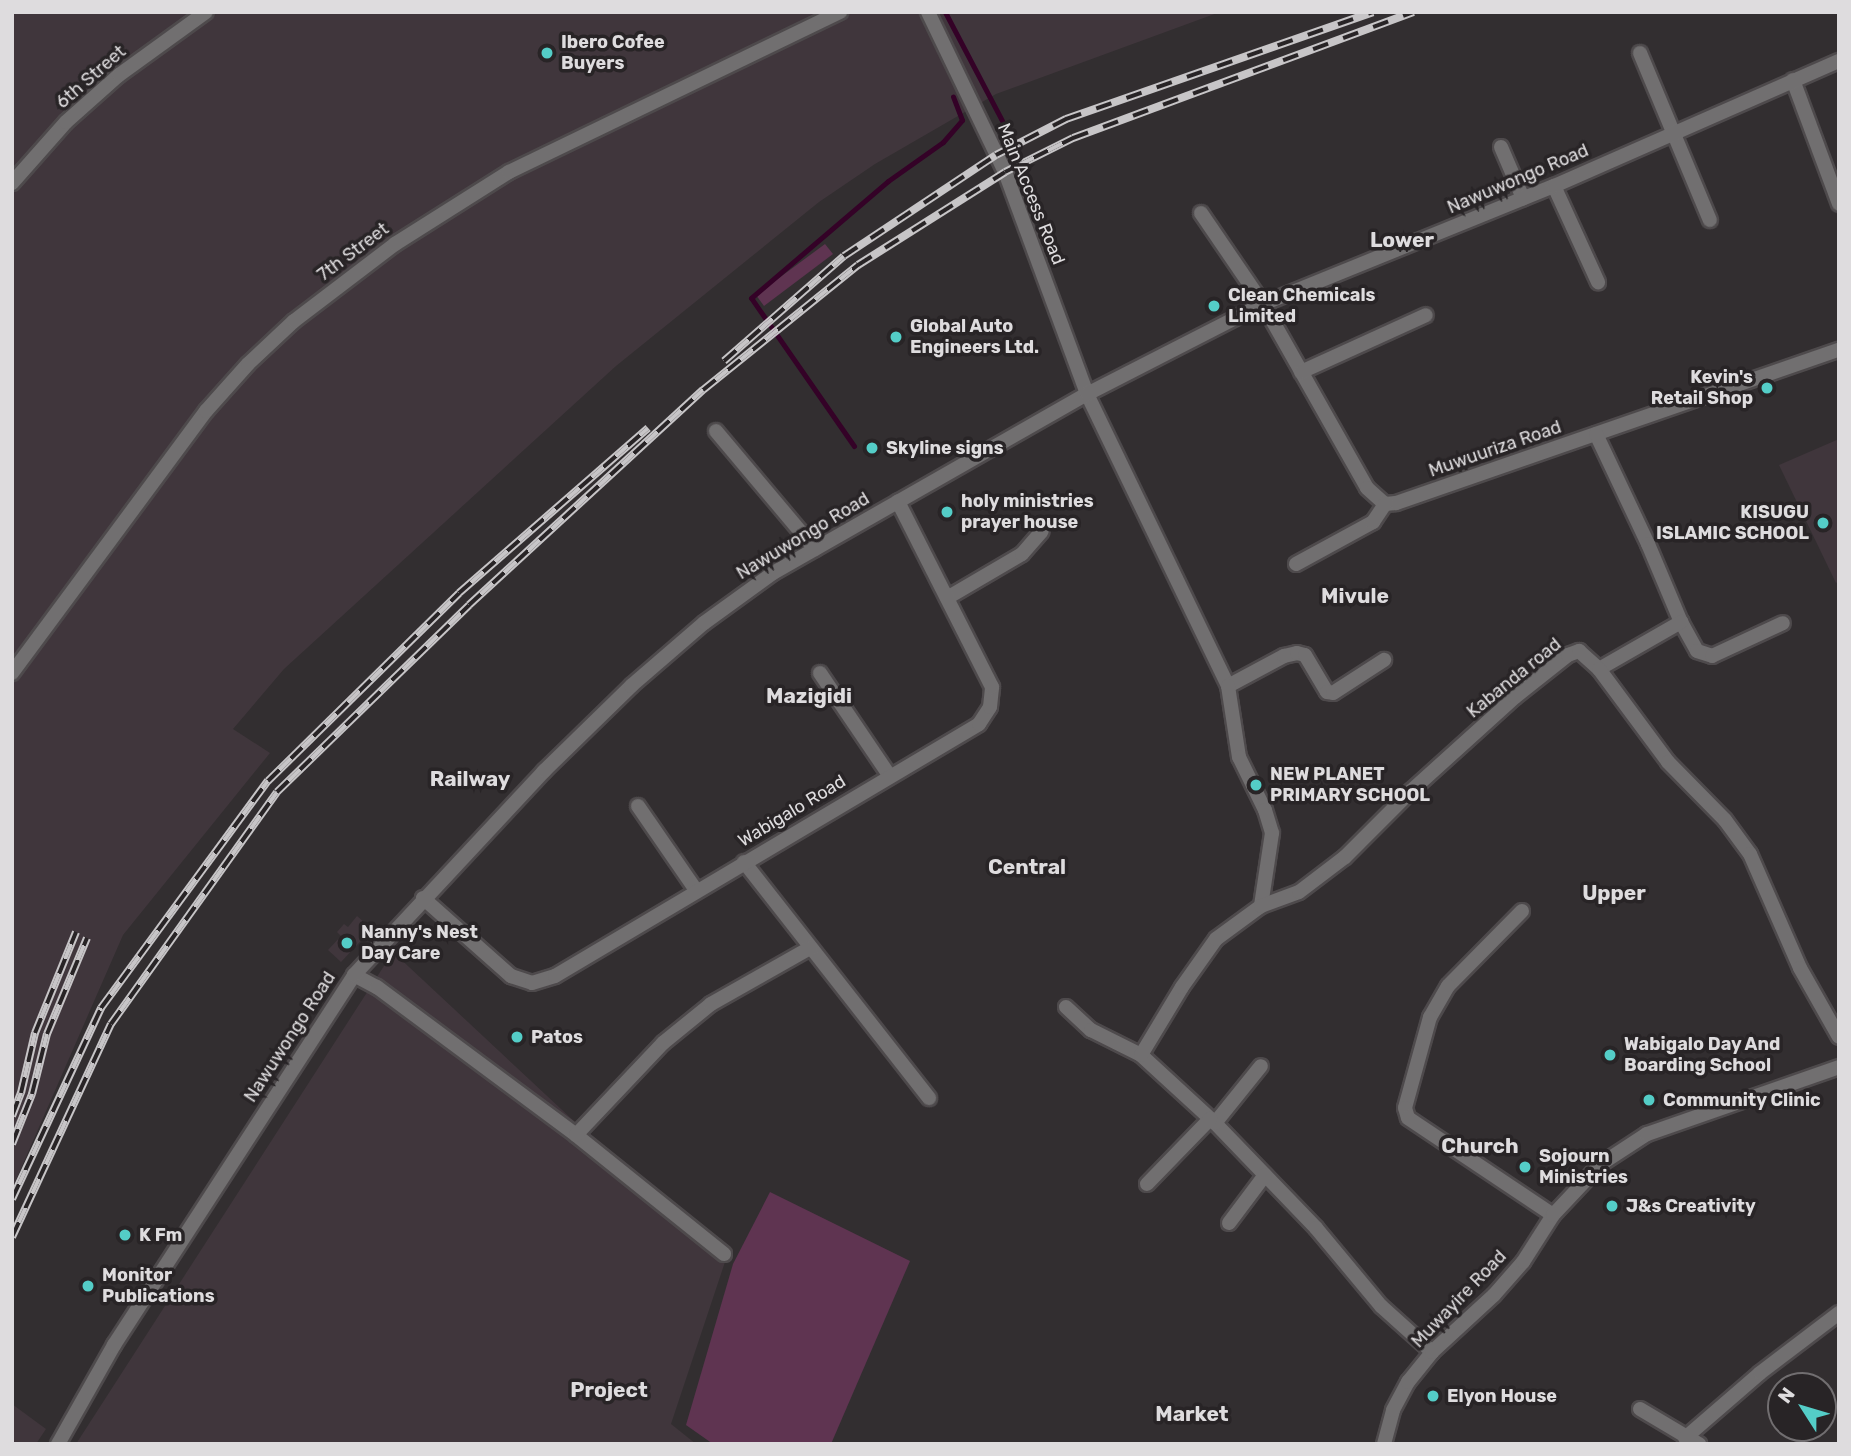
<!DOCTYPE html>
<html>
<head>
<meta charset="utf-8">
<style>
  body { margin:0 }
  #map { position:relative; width:1851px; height:1456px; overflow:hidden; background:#322e30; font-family:Rubik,sans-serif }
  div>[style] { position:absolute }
  .built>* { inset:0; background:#40363c }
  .green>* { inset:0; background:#5f3451 }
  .stream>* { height:5px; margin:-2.5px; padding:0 2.5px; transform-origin:2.5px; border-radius:2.5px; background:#340227 }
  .roads { filter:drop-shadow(2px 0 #4e4a4c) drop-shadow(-2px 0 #4e4a4c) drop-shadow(0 2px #4e4a4c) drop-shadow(0 -2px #4e4a4c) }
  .minor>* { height:14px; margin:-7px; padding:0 7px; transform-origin:7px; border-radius:7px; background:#716f70 }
  .tertiary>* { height:14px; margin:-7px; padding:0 7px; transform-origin:7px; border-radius:7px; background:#716f70 }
  .rail>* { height:8px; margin-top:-4px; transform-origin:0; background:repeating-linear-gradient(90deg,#282426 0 16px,#c7c5c7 0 32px); box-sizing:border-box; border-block:2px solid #c7c5c7 }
  .dots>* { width:19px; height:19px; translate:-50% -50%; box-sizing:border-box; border:4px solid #282426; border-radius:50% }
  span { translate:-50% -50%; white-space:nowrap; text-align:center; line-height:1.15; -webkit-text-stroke:7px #282426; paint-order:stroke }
  .poi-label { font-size:18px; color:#dedcde; font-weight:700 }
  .left { translate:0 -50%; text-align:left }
  .right { translate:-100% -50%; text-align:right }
  .street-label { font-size:18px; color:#dedcde }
  .quarter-label { font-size:21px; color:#dedcde; font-weight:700 }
  .frame { position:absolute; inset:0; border:14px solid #dedcde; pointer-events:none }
  .north { position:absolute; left:1767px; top:1372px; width:70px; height:70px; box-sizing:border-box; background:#282426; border:2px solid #716e70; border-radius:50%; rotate:307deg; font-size:19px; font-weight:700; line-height:28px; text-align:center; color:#dedcde }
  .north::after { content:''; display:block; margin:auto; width:24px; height:32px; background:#54cdc7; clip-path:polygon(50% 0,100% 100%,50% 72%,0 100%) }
</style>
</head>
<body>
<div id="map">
  <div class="built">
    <i style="clip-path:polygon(12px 12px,1220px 12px,996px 94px,875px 164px,819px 202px,616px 366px,284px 669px,233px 729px,270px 753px,123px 935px,12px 1189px)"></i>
    <i style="clip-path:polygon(1839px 439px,1839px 581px,1836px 583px,1779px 465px)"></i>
    <i style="clip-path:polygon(357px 916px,372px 929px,341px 962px,328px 950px,341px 936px,337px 932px,344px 924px,348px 927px)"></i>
    <i style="clip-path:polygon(393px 952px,725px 1262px,671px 1424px,696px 1444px,76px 1444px)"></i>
    <i style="clip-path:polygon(12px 1404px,46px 1429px,36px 1444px,12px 1444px)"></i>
  </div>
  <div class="green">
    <i style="clip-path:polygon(825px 244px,833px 254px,764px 306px,756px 295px)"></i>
    <i style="clip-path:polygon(770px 1192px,910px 1261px,831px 1444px,713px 1444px,686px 1425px,733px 1264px)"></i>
  </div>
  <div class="stream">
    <i style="left:945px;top:12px;width:136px;rotate:62.3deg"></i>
    <i style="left:854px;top:446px;width:180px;rotate:-124.8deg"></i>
    <i style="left:751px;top:298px;width:180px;rotate:-40.5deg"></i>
    <i style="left:888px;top:181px;width:67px;rotate:-35.3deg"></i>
    <i style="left:943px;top:142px;width:29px;rotate:-49deg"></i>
    <i style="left:962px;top:120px;width:25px;rotate:-111deg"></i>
  </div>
  <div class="roads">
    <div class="minor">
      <i style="left:1640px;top:53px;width:181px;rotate:67.3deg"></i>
      <i style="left:1793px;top:80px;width:132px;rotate:69.6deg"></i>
      <i style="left:1501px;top:147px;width:56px;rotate:66.7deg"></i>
      <i style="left:12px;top:183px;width:81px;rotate:-48.5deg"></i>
      <i style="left:66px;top:122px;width:71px;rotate:-41.6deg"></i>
      <i style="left:119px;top:75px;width:107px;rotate:-35.9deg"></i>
      <i style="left:1554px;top:186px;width:106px;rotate:65.4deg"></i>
      <i style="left:1201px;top:213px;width:110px;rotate:55.7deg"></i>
      <i style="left:1263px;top:304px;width:211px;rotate:60.5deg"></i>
      <i style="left:1367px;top:488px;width:24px;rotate:42deg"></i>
      <i style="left:1385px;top:504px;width:11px;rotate:-5deg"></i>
      <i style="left:1396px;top:503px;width:469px;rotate:-19.1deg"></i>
      <i style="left:1301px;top:372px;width:137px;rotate:-24.5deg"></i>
      <i style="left:1087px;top:394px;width:324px;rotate:64.2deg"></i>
      <i style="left:1228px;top:686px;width:64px;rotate:-28.2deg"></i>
      <i style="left:1284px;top:656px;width:13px;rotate:-13deg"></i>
      <i style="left:1297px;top:653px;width:8px;rotate:14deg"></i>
      <i style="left:1305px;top:655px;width:43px;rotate:59.3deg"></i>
      <i style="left:1327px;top:692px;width:6px;rotate:9deg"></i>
      <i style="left:1333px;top:693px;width:61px;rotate:-32.9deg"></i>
      <i style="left:716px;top:431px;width:154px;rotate:50deg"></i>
      <i style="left:1596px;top:434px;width:122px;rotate:64.7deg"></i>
      <i style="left:1648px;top:544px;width:85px;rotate:67.1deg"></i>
      <i style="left:1681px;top:622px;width:33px;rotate:61deg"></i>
      <i style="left:1697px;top:651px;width:16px;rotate:18deg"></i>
      <i style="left:1712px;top:656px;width:78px;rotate:-24.9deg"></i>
      <i style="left:1296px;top:564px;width:88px;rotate:-28.6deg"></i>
      <i style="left:1373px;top:522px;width:22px;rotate:-56deg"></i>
      <i style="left:947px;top:598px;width:87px;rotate:-30.4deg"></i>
      <i style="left:1022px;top:554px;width:30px;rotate:-49deg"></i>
      <i style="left:1599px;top:669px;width:95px;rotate:-29.8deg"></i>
      <i style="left:820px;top:673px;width:123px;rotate:55.9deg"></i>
      <i style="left:1228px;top:686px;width:72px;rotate:81.2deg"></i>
      <i style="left:1239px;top:757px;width:59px;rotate:63.9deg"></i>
      <i style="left:1265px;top:810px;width:24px;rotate:73deg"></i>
      <i style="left:1272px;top:833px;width:74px;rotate:98.6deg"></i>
      <i style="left:638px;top:806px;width:102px;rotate:55.4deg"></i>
      <i style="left:744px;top:862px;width:300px;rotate:51.9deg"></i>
      <i style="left:423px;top:898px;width:118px;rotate:41.6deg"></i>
      <i style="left:511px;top:976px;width:22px;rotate:18deg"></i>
      <i style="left:532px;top:983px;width:24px;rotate:-17deg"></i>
      <i style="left:555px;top:976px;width:493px;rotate:-30.7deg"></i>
      <i style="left:979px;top:724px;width:20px;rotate:-57deg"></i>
      <i style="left:990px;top:707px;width:20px;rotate:-84deg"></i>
      <i style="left:992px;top:687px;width:208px;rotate:-116.9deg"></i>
      <i style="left:1522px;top:911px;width:105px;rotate:134.6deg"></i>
      <i style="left:1448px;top:986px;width:36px;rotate:120deg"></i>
      <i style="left:1430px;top:1017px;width:94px;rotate:105.4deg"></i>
      <i style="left:1405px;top:1108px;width:10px;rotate:73deg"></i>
      <i style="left:1408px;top:1118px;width:174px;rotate:33.8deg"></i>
      <i style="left:354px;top:975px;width:26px;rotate:28deg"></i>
      <i style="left:377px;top:987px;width:248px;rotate:36.6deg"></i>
      <i style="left:576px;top:1135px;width:190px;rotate:38.8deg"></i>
      <i style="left:1066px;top:1007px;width:34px;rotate:43deg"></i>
      <i style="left:1091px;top:1030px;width:56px;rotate:26.6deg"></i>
      <i style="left:1141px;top:1055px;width:100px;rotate:42.6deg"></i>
      <i style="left:1215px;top:1123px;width:146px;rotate:46.1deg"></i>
      <i style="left:1316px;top:1228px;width:102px;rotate:50.2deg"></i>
      <i style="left:1381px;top:1306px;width:69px;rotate:42deg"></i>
      <i style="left:1141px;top:1055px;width:79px;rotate:-58.9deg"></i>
      <i style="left:1182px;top:987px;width:59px;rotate:-54.7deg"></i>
      <i style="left:1216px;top:939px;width:56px;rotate:-36.3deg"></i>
      <i style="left:1261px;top:906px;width:40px;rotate:-20.2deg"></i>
      <i style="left:1299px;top:892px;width:58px;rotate:-37.3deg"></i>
      <i style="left:1345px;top:857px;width:93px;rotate:-45deg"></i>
      <i style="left:1411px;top:791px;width:140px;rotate:-42.1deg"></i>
      <i style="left:1515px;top:697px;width:68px;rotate:-38.4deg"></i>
      <i style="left:1568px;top:655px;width:12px;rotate:-20deg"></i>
      <i style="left:1579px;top:651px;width:27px;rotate:42deg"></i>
      <i style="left:1599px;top:669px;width:116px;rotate:53.4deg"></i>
      <i style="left:1668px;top:762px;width:81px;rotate:45.5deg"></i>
      <i style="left:1725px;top:820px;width:42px;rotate:53.7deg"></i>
      <i style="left:1750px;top:854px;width:124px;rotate:66.3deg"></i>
      <i style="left:1800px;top:968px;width:79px;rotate:60.5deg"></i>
      <i style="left:1215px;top:1123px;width:73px;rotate:-51.1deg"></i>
      <i style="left:576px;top:1135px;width:127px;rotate:-46.6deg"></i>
      <i style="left:663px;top:1043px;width:62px;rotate:-39.1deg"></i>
      <i style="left:711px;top:1004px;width:114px;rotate:-29.5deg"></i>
      <i style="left:1147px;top:1184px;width:91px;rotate:-45.9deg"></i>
      <i style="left:1229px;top:1223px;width:60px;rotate:-53.1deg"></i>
      <i style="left:1640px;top:1409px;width:69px;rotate:30.7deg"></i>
      <i style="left:1685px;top:1438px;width:99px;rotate:-40.9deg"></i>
      <i style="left:1760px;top:1373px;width:99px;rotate:-37.2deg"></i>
      <i style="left:1384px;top:1444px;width:35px;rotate:-75deg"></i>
      <i style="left:1393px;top:1410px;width:32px;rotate:-62deg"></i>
      <i style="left:1408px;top:1382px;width:38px;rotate:-51deg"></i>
      <i style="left:1432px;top:1352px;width:84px;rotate:-42.6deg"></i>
      <i style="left:1494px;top:1295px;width:44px;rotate:-48.7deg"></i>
      <i style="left:1523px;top:1262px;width:56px;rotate:-57.4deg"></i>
      <i style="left:1553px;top:1215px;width:70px;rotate:-46.7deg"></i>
      <i style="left:1601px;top:1164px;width:55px;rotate:-33.1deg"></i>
      <i style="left:1647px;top:1134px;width:203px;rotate:-19.2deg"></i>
    </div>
    <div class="tertiary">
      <i style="left:928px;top:12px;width:178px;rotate:64.3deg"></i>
      <i style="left:1005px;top:172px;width:237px;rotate:69.7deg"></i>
      <i style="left:12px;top:673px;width:326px;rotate:-53.5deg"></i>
      <i style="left:206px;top:411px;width:63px;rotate:-48.2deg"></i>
      <i style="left:248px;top:364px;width:63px;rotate:-43.1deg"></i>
      <i style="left:294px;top:321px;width:127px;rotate:-37.3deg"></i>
      <i style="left:395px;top:244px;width:135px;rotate:-32.3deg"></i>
      <i style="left:509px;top:172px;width:368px;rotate:-25.8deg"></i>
      <i style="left:58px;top:1444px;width:114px;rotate:-60.5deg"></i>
      <i style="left:114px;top:1345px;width:441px;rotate:-57deg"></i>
      <i style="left:354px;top:975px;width:279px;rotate:-47deg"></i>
      <i style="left:544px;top:771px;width:122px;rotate:-44.3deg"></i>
      <i style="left:631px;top:686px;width:96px;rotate:-40.8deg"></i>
      <i style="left:704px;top:623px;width:85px;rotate:-35.9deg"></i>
      <i style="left:773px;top:573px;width:361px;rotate:-29.7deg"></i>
      <i style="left:1087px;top:394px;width:198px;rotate:-27.1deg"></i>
      <i style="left:1263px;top:304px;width:314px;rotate:-22.1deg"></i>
      <i style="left:1554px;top:186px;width:311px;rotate:-23.7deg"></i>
    </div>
  </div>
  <div class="rail">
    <i style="left:724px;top:361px;width:159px;rotate:-41.2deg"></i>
    <i style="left:844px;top:256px;width:182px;rotate:-33.6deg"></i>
    <i style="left:996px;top:155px;width:79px;rotate:-27.2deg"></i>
    <i style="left:1066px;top:119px;width:325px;rotate:-19.2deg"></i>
    <i style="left:12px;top:1116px;width:25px;rotate:-69deg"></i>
    <i style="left:21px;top:1093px;width:62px;rotate:-76.9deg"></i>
    <i style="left:35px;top:1033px;width:109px;rotate:-67.9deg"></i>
    <i style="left:12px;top:1144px;width:54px;rotate:-68.2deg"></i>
    <i style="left:32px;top:1094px;width:62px;rotate:-76deg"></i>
    <i style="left:47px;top:1034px;width:104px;rotate:-67.4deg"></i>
    <i style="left:12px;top:1199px;width:211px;rotate:-65deg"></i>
    <i style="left:101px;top:1008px;width:282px;rotate:-53.7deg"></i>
    <i style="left:268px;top:781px;width:268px;rotate:-44.5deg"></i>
    <i style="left:459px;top:593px;width:251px;rotate:-41.1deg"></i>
    <i style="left:12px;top:1237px;width:235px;rotate:-65.1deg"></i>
    <i style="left:111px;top:1024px;width:285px;rotate:-54.4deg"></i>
    <i style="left:277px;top:792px;width:268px;rotate:-44.2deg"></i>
    <i style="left:469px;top:605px;width:318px;rotate:-42.6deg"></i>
    <i style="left:703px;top:390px;width:199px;rotate:-38.9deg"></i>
    <i style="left:858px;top:265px;width:174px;rotate:-32.3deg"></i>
    <i style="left:1005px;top:172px;width:76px;rotate:-26.6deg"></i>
    <i style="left:1073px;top:138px;width:363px;rotate:-20.3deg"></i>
  </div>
  <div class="dots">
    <i style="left:547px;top:53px;background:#54cdc7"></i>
    <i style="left:1214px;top:306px;background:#54cdc7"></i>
    <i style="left:896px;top:337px;background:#54cdc7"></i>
    <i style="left:1767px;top:388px;background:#54cdc7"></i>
    <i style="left:872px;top:448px;background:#54cdc7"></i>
    <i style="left:947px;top:512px;background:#54cdc7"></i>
    <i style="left:1823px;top:523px;background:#54cdc7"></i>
    <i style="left:1256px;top:785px;background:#54cdc7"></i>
    <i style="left:347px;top:943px;background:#54cdc7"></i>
    <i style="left:517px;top:1037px;background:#54cdc7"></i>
    <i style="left:1610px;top:1055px;background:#54cdc7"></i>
    <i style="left:1649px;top:1100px;background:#54cdc7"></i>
    <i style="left:1525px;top:1167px;background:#54cdc7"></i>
    <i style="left:1612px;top:1206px;background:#54cdc7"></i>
    <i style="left:125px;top:1235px;background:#54cdc7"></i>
    <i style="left:88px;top:1286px;background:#54cdc7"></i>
    <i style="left:1433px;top:1396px;background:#54cdc7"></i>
  </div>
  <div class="poi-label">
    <span class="left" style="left:561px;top:53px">Ibero Cofee<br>Buyers</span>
    <span class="left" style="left:1228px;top:306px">Clean Chemicals<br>Limited</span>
    <span class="left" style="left:910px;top:337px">Global Auto<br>Engineers Ltd.</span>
    <span class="right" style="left:1753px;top:388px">Kevin's<br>Retail Shop</span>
    <span class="left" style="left:886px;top:448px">Skyline signs</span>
    <span class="left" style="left:961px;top:512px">holy ministries<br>prayer house</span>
    <span class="right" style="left:1809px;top:523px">KISUGU<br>ISLAMIC SCHOOL</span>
    <span class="left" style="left:1270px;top:785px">NEW PLANET<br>PRIMARY SCHOOL</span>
    <span class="left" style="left:361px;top:943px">Nanny's Nest<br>Day Care</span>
    <span class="left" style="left:531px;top:1037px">Patos</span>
    <span class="left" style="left:1624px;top:1055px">Wabigalo Day And<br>Boarding School</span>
    <span class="left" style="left:1663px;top:1100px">Community Clinic</span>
    <span class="left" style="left:1539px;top:1167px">Sojourn<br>Ministries</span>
    <span class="left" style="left:1626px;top:1206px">J&amp;s Creativity</span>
    <span class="left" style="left:139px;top:1235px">K Fm</span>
    <span class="left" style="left:102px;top:1286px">Monitor<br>Publications</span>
    <span class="left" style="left:1447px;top:1396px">Elyon House</span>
  </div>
  <div class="street-label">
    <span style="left:91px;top:77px;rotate:-41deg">6th Street</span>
    <span style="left:1518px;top:179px;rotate:-23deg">Nawuwongo Road</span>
    <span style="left:1031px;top:194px;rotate:68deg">Main Access Road</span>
    <span style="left:353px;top:252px;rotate:-37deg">7th Street</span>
    <span style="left:1495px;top:449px;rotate:-19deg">Muwuuriza Road</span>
    <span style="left:803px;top:536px;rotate:-31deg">Nawuwongo Road</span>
    <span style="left:1514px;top:678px;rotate:-39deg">Kabanda road</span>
    <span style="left:792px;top:811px;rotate:-31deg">Wabigalo Road</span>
    <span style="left:290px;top:1037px;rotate:-57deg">Nawuwongo Road</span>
    <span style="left:1459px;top:1299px;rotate:-46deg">Muwayire Road</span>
  </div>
  <div class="quarter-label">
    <span style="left:1402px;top:240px">Lower</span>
    <span style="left:1355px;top:596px">Mivule</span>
    <span style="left:809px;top:696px">Mazigidi</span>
    <span style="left:470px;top:779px">Railway</span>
    <span style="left:1027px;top:867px">Central</span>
    <span style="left:1614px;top:893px">Upper</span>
    <span style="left:1480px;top:1146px">Church</span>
    <span style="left:609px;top:1390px">Project</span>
    <span style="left:1192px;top:1414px">Market</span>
  </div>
  <div class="frame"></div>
  <div class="north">N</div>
</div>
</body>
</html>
